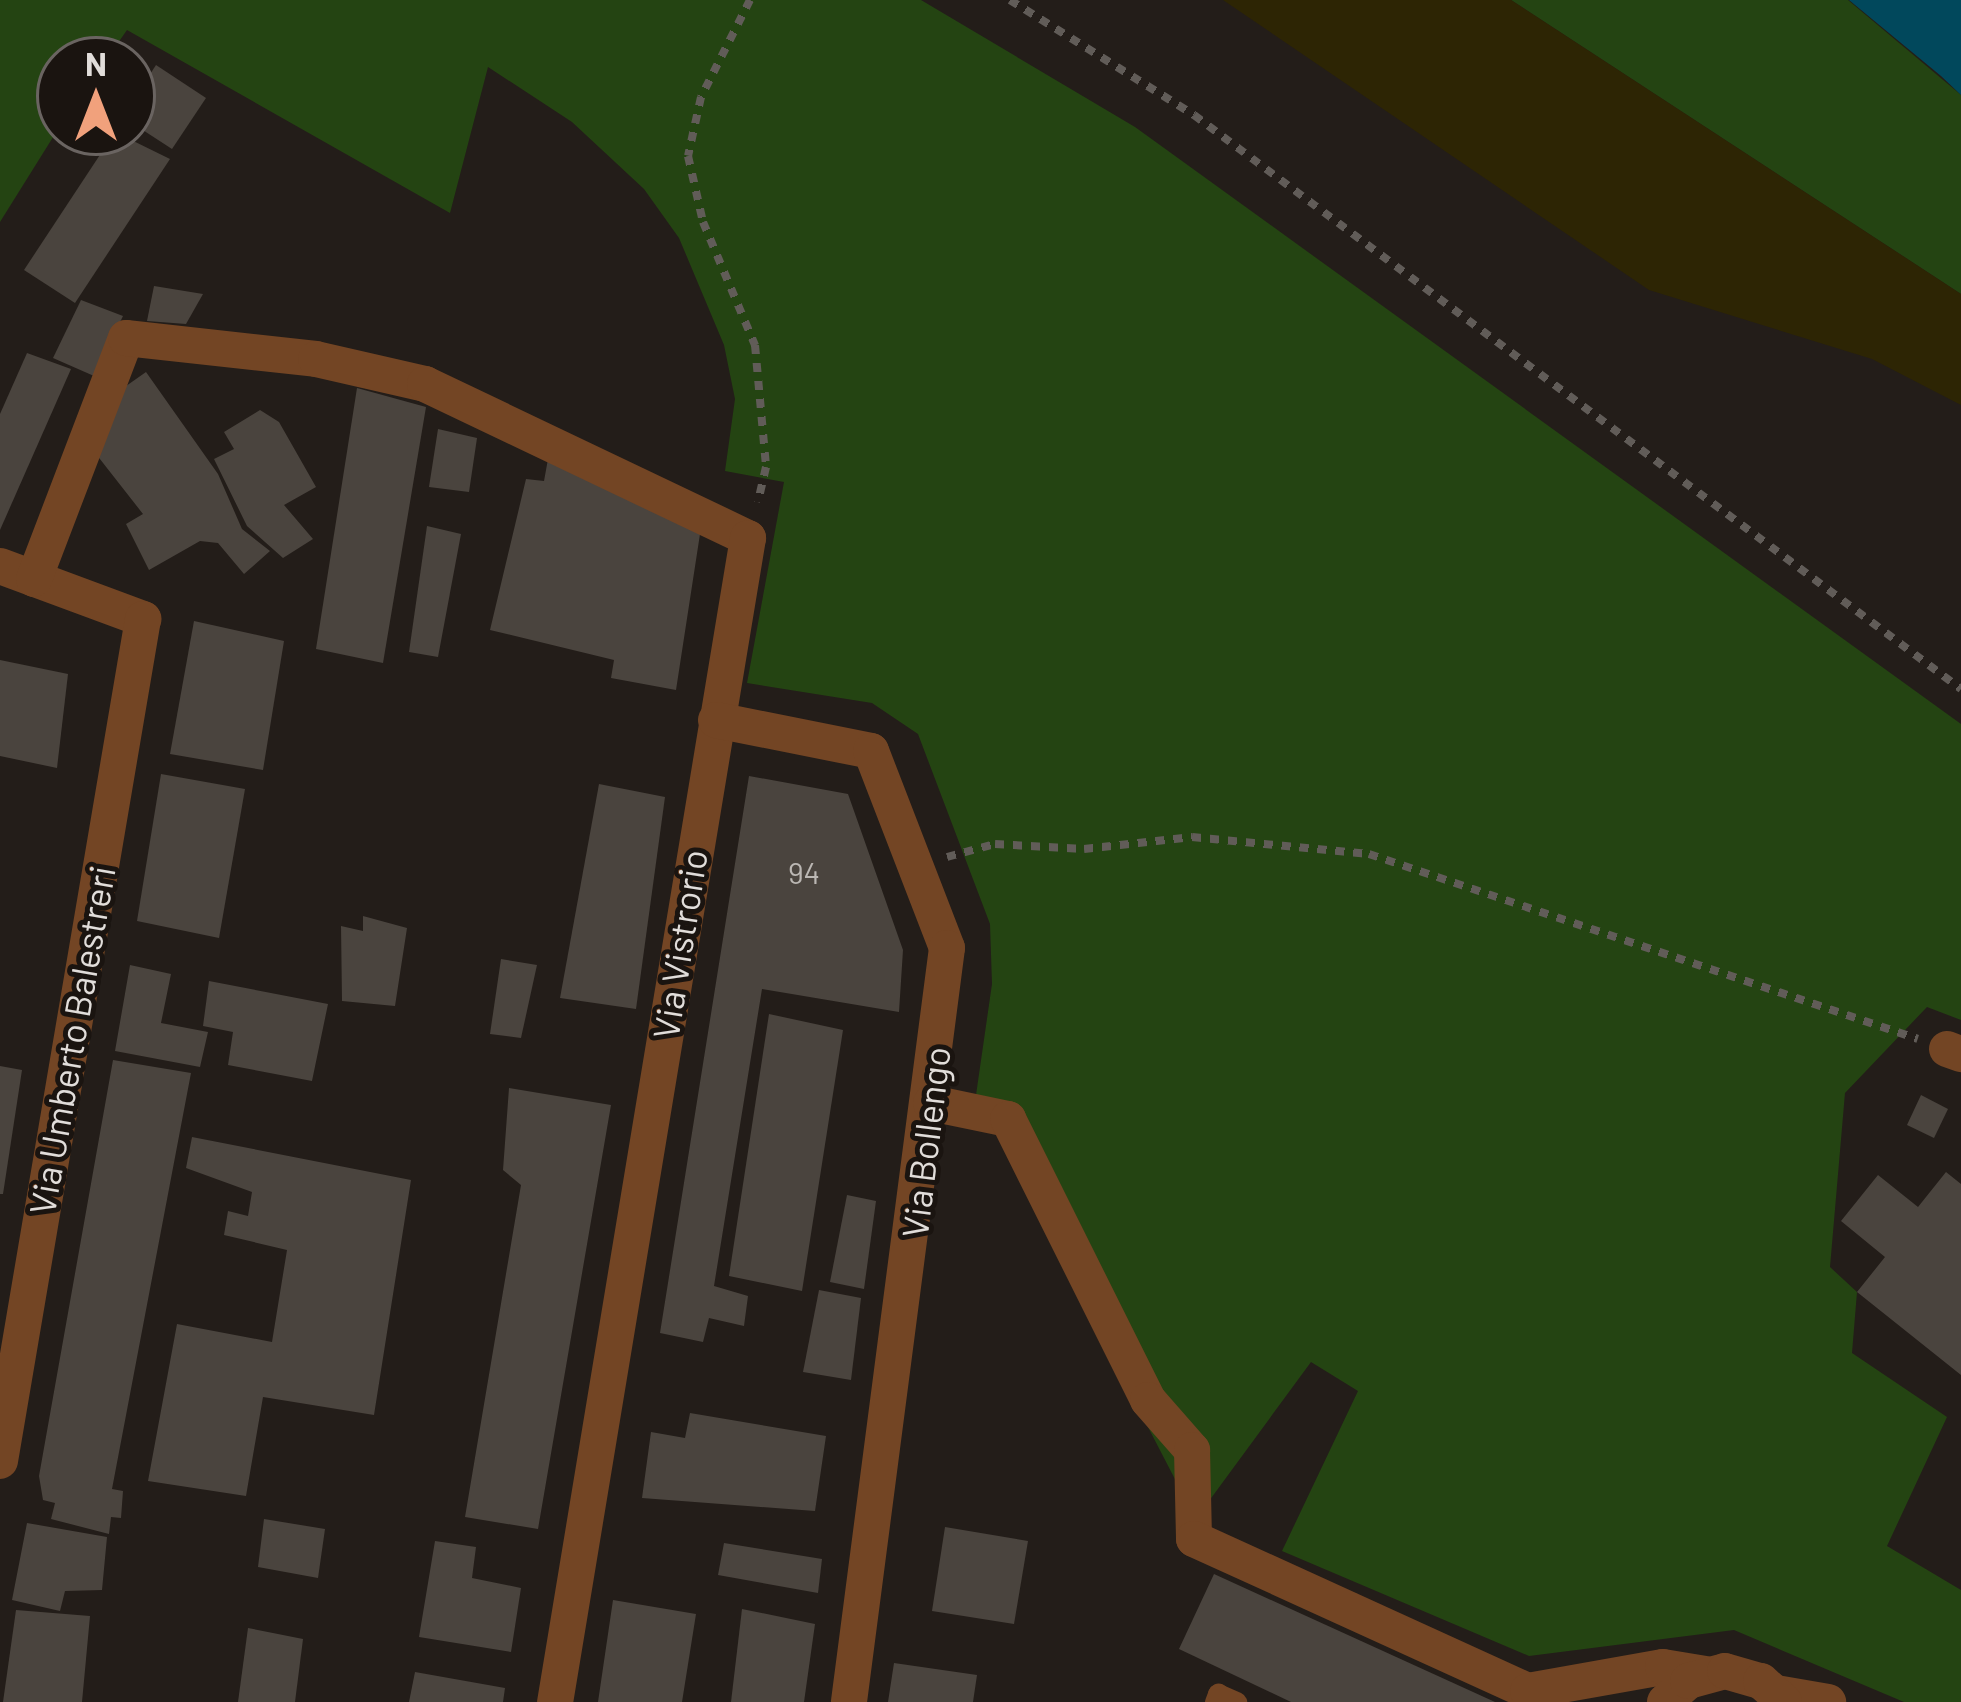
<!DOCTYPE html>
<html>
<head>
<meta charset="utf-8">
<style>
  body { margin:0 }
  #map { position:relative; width:1961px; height:1702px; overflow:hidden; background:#231d19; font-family:Barlow,sans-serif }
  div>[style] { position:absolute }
  .green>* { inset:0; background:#244412 }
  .sand>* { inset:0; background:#2d2504 }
  .water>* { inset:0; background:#01485c }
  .building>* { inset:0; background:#4a443e }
  .path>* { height:8px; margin-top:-4px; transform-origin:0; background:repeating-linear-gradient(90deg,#615c58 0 9px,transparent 0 18px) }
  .lane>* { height:21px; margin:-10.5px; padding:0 10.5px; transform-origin:10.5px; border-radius:10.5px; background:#734524 }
  .street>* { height:36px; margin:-18px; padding:0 18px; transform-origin:18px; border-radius:18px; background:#734524 }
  span { translate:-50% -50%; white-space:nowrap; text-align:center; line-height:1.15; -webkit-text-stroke:10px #1a1410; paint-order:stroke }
  .number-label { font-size:30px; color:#bbb7b3 }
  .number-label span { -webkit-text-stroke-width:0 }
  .street-label { font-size:36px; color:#e1ddda }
  .north { position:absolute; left:36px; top:36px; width:120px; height:120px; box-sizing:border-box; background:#1a1410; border:3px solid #6a6461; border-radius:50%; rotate:0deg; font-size:33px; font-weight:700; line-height:48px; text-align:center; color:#e1ddda }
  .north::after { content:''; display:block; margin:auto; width:42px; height:54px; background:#f1a17c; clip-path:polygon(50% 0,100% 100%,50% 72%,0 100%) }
</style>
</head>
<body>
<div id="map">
  <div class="green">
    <i style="clip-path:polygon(0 0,921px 0,1135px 127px,1961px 724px,1961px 1020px,1927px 1007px,1845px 1093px,1830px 1267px,1857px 1292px,1852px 1353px,1947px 1417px,1887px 1546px,1961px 1590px,1961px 1702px,1904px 1702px,1734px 1630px,1529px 1656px,1282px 1551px,1358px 1391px,1311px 1362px,1209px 1501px,1178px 1485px,976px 1095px,992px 984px,990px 924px,918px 734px,872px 703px,747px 683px,784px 482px,725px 471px,735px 399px,724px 345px,679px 238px,644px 189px,572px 122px,488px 67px,450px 213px,127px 30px,106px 60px,60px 60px,60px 126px,0 222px)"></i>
    <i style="clip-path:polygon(1511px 0,1848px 0,1961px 95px,1961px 294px)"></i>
  </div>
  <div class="sand">
    <i style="clip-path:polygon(1223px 0,1511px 0,1961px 294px,1961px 405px,1872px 359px,1649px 290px)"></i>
  </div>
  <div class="water">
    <i style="clip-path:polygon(1849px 0,1961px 0,1961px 95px,1941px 76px)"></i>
  </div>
  <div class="building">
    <i style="clip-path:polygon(156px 65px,206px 98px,172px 149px,132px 123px,132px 102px)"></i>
    <i style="clip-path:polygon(115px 132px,170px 159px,75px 303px,24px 270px)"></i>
    <i style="clip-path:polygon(154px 286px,203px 294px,186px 324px,147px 321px)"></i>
    <i style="clip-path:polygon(81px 300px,123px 316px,94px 376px,53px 358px)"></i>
    <i style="clip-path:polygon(27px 353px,71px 369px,0 530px,0 414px)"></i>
    <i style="clip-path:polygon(146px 372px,218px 474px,242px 529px,270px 551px,244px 574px,218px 543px,200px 541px,149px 570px,126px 524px,143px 514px,96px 454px,119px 391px)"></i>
    <i style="clip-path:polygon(357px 388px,426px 407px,383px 663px,316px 649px)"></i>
    <i style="clip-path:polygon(260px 410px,279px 422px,316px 487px,284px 505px,313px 539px,283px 558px,247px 526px,214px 459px,234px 449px,224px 432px)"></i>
    <i style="clip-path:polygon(438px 429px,477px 438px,469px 492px,429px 487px)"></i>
    <i style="clip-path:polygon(548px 459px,700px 534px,676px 690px,611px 678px,614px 660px,490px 630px,526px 479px,544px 481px)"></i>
    <i style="clip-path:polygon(427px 526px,461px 534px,438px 657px,409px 652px)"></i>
    <i style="clip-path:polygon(194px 621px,284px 641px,263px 770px,170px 754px)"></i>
    <i style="clip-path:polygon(0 660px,68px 674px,57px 768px,0 756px)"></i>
    <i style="clip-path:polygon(161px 774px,245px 789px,219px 938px,137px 921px)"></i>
    <i style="clip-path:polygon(749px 776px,848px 794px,903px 950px,899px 1012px,762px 989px,714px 1286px,748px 1296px,744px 1326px,709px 1318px,703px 1342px,660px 1333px)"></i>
    <i style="clip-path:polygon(599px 784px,665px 797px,636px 1009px,560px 998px)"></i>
    <i style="clip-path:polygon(363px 916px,407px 928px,395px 1006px,342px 1001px,341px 926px,363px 931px)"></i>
    <i style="clip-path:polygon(501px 959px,537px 965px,521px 1038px,490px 1034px)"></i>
    <i style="clip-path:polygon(130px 965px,171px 974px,161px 1023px,208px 1032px,200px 1067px,115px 1051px)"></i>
    <i style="clip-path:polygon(209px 981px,328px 1004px,312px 1081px,228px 1065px,233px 1032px,203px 1026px)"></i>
    <i style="clip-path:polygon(769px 1014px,843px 1030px,802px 1291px,729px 1276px)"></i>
    <i style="clip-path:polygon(113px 1060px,191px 1073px,112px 1489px,123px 1491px,121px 1518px,111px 1517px,109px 1534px,51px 1519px,55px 1503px,43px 1500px,39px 1476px)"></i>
    <i style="clip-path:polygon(0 1066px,22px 1070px,3px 1194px,0 1194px)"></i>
    <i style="clip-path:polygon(509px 1088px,611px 1105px,538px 1529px,465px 1517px,521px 1185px,503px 1170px)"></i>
    <i style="clip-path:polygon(1921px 1095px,1948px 1109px,1934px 1138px,1907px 1125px)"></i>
    <i style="clip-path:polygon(192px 1137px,411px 1180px,374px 1415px,263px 1397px,246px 1496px,148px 1481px,177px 1324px,272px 1342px,287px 1250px,224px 1235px,228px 1211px,248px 1216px,252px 1192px,186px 1168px)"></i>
    <i style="clip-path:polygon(1946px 1172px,1961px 1184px,1961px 1375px,1857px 1292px,1885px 1257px,1841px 1221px,1878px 1175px,1918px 1207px)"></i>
    <i style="clip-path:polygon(847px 1195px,876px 1201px,864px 1289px,830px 1282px)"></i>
    <i style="clip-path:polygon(819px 1290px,861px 1298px,851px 1380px,803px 1372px)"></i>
    <i style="clip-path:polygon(690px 1413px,826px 1436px,815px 1511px,642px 1498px,651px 1432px,685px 1438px)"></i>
    <i style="clip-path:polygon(264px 1519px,325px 1529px,318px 1578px,258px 1567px)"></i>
    <i style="clip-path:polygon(27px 1523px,107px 1537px,102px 1590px,65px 1591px,60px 1611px,12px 1600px)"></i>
    <i style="clip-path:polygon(945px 1527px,1028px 1541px,1014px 1624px,932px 1611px)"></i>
    <i style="clip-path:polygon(435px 1541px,476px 1547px,472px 1578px,521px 1588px,511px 1652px,419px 1637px)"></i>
    <i style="clip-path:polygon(724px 1543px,822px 1559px,818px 1593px,718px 1575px)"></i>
    <i style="clip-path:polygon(1214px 1574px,1495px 1702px,1291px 1702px,1179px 1649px)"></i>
    <i style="clip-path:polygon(613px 1600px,696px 1614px,682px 1702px,598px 1702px)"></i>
    <i style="clip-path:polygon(742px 1609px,815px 1624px,804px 1702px,731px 1702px)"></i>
    <i style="clip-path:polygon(16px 1610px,90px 1616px,82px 1702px,3px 1702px)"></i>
    <i style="clip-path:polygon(248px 1628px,303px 1639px,295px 1702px,238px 1702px)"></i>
    <i style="clip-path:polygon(894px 1663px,977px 1675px,973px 1702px,888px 1702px)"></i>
    <i style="clip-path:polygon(415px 1672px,505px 1688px,503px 1702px,409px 1702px)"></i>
  </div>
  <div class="path">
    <i style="left:750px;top:0;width:109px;rotate:116.8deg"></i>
    <i style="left:701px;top:97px;width:60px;rotate:102.4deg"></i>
    <i style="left:688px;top:156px;width:68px;rotate:77.2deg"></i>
    <i style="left:703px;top:222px;width:134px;rotate:67.1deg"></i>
    <i style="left:755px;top:345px;width:122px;rotate:84.8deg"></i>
    <i style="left:766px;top:467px;width:36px;rotate:103deg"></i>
    <i style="left:1010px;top:0;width:217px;rotate:32deg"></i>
    <i style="left:1194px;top:115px;width:958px;rotate:36.81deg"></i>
    <i style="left:947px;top:857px;width:50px;rotate:-15.2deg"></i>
    <i style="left:995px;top:844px;width:89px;rotate:3.2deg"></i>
    <i style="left:1084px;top:849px;width:109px;rotate:-6.3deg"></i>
    <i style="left:1192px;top:837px;width:178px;rotate:5.5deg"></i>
    <i style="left:1369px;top:854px;width:579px;rotate:18.62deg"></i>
  </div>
  <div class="lane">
    <i style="left:1215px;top:1702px;width:9px;rotate:-69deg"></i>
    <i style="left:1218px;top:1694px;width:20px;rotate:24deg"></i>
  </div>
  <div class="street">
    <i style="left:0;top:566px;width:153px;rotate:20.3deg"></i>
    <i style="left:143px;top:619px;width:854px;rotate:99.64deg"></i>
    <i style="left:34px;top:579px;width:258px;rotate:-69.1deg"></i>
    <i style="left:126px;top:338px;width:191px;rotate:6.3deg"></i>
    <i style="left:316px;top:359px;width:112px;rotate:12.9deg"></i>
    <i style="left:425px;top:384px;width:358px;rotate:25.5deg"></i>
    <i style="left:748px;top:538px;width:1180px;rotate:99.41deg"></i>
    <i style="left:716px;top:720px;width:158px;rotate:11.3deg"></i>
    <i style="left:871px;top:751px;width:211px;rotate:68.9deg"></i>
    <i style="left:947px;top:948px;width:760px;rotate:97.41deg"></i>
    <i style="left:1947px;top:1049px;width:15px;rotate:20deg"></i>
    <i style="left:931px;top:1103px;width:79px;rotate:11.7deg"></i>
    <i style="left:1008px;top:1119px;width:314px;rotate:63.5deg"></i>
    <i style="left:1148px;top:1400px;width:67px;rotate:48.7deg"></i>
    <i style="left:1192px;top:1450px;width:89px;rotate:88.7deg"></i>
    <i style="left:1194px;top:1539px;width:392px;rotate:24.5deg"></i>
    <i style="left:1528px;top:1691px;width:137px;rotate:-10.1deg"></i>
    <i style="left:1663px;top:1667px;width:43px;rotate:9.5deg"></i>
    <i style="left:1776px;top:1693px;width:53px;rotate:9.8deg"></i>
    <i style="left:1665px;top:1702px;width:31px;rotate:-42deg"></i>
    <i style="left:1688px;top:1681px;width:38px;rotate:-15deg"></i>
    <i style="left:1725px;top:1671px;width:37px;rotate:16deg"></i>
    <i style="left:1761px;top:1681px;width:31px;rotate:42deg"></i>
  </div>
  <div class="number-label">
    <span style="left:804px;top:872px">94</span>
  </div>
  <div class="street-label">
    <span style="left:679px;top:944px;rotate:-81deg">Via Vistrorio</span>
    <span style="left:71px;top:1040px;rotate:-80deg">Via Umberto Balestreri</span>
    <span style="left:925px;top:1142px;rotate:-83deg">Via Bollengo</span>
  </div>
  <div class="north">N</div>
</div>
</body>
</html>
